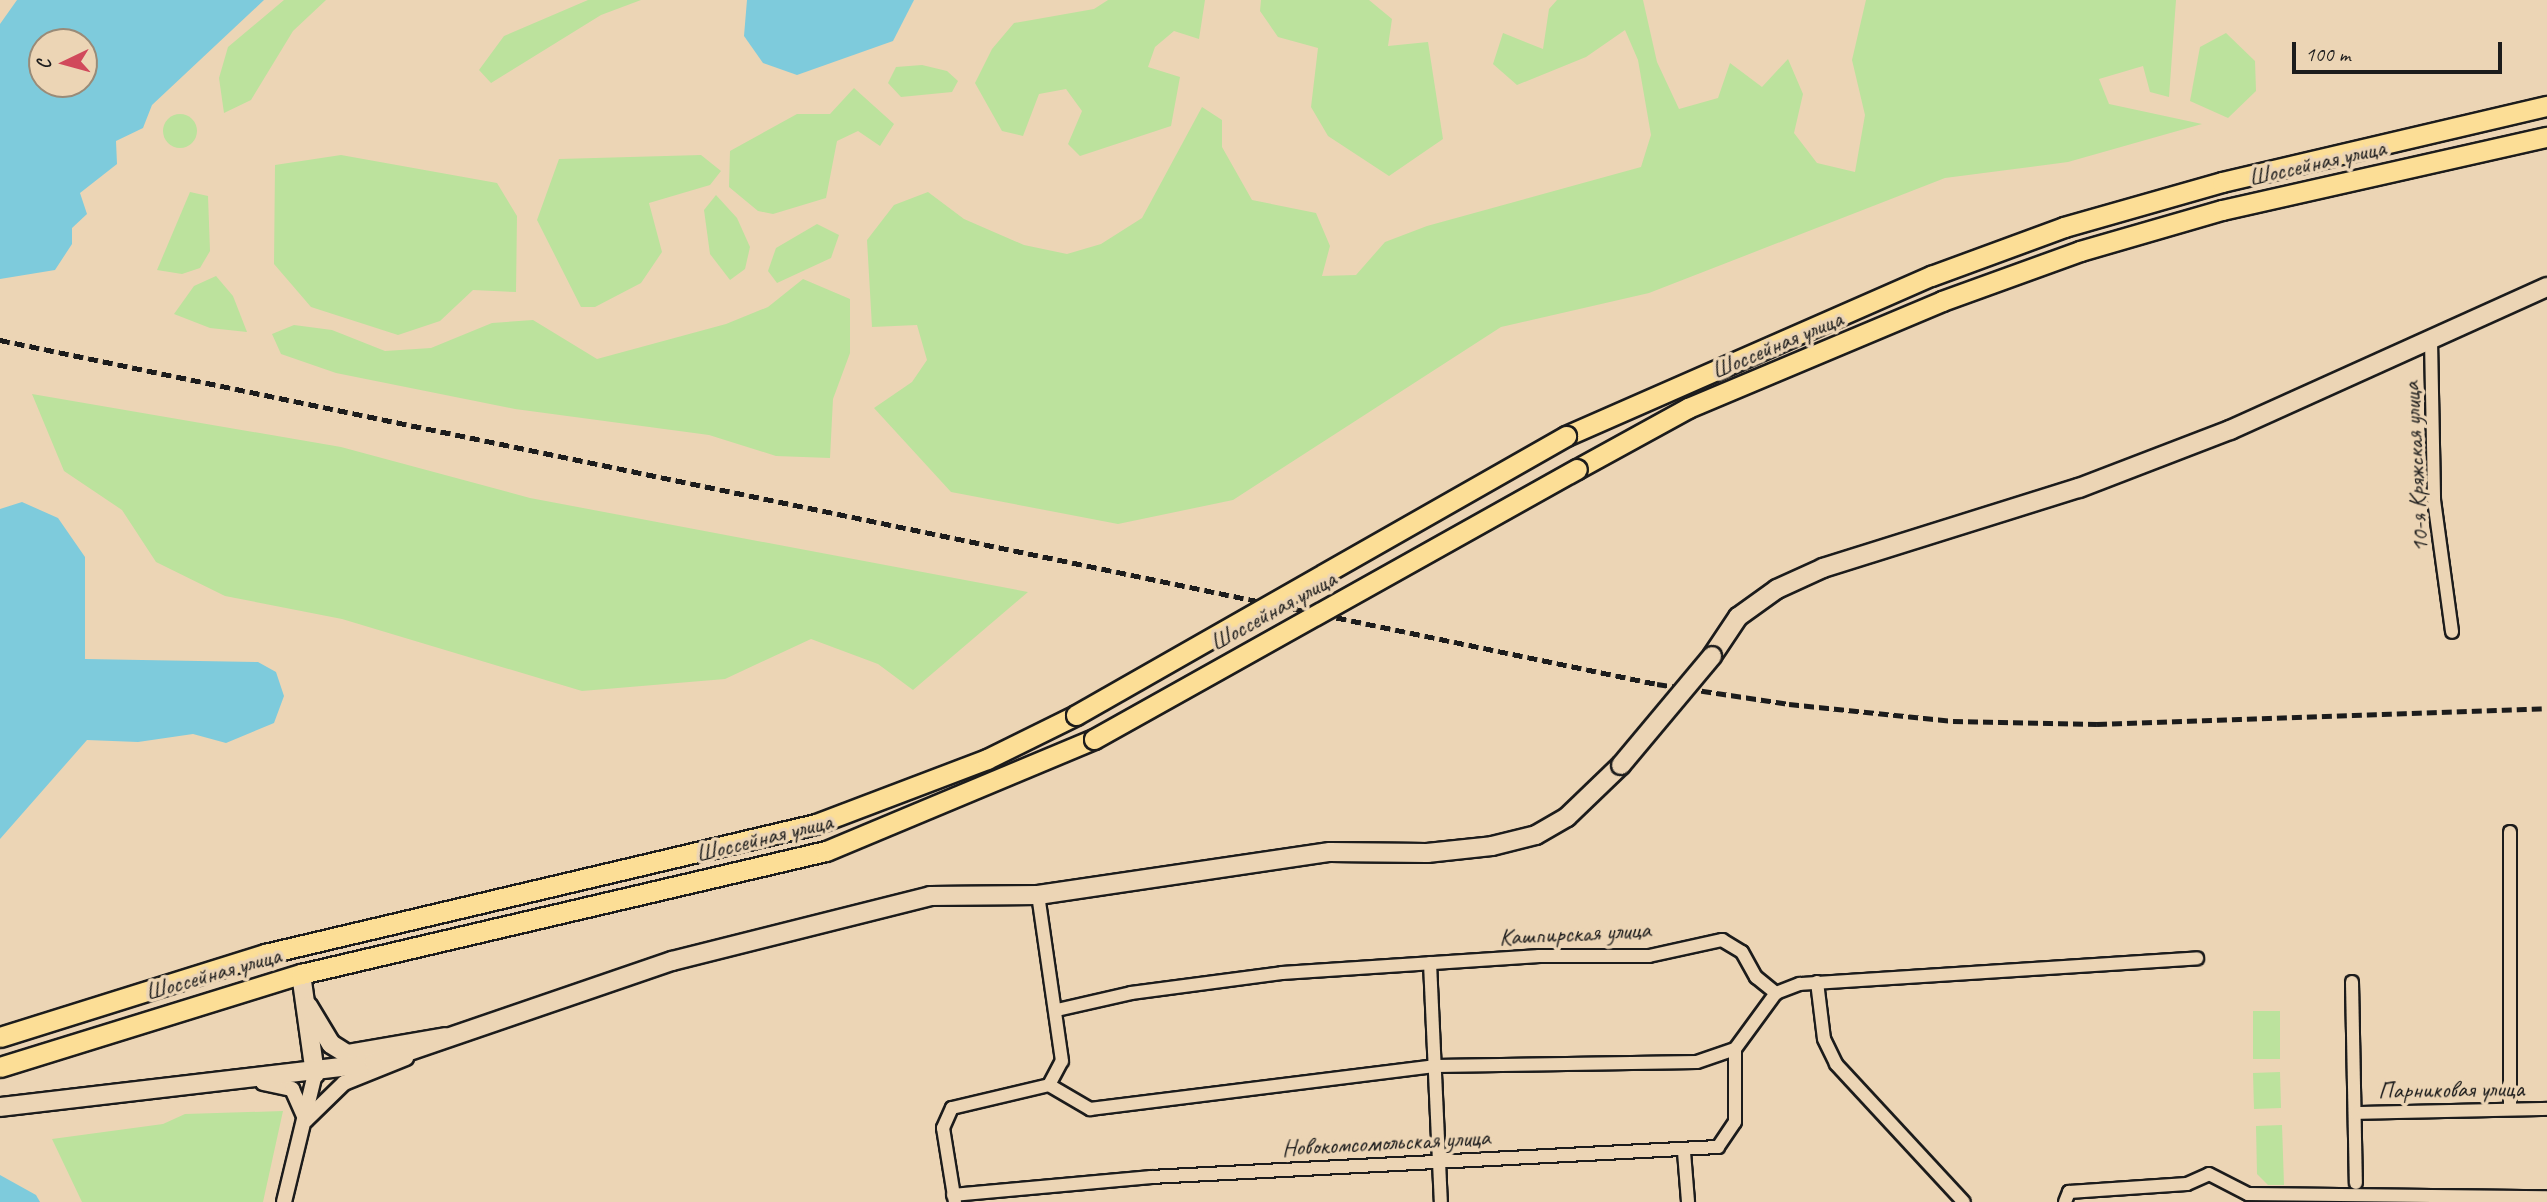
<!DOCTYPE html>
<html>
<head>
<meta charset="utf-8">
<style>
  body { margin:0 }
  #map { position:relative; width:2547px; height:1202px; overflow:hidden; background:#ecd5b5; font-family:Caveat,sans-serif }
  div>[style] { position:absolute }
  .green>* { inset:0; background:#bce29d }
  .round { border-radius:50% }
  .water>* { inset:0; background:#7ecbdc }
  .roads { filter:drop-shadow(2px 0 #1c1c1c) drop-shadow(-2px 0 #1c1c1c) drop-shadow(0 2px #1c1c1c) drop-shadow(0 -2px #1c1c1c) }
  .minor>* { height:12px; margin:-6px; padding:0 6px; transform-origin:6px; border-radius:6px; background:#ecd5b5 }
  .tertiary>* { height:14px; margin:-7px; padding:0 7px; transform-origin:7px; border-radius:7px; background:#ecd5b5 }
  .secondary>* { height:18px; margin:-9px; padding:0 9px; transform-origin:9px; border-radius:9px; background:#ecd5b5 }
  .primary>* { height:19px; margin:-9.5px; padding:0 9.5px; transform-origin:9.5px; border-radius:9.5px; background:#fcde96 }
  .rail>* { height:4.5px; margin-top:-2.25px; transform-origin:0; background:repeating-linear-gradient(90deg,#1c1c1c 0 10px,transparent 0 15px) }
  .bridges { filter:drop-shadow(2px 0 #1c1c1c) drop-shadow(-2px 0 #1c1c1c) drop-shadow(0 2px #1c1c1c) drop-shadow(0 -2px #1c1c1c) }
  .secondary-bridge>* { height:18px; margin:-9px; padding:0 9px; transform-origin:9px; border-radius:9px; background:#ecd5b5 }
  .primary-bridge>* { height:19px; margin:-9.5px; padding:0 9.5px; transform-origin:9.5px; border-radius:9.5px; background:#fcde96 }
  span { translate:-50% -50%; white-space:nowrap; text-align:center; line-height:1.15; -webkit-text-stroke:7px #ecd5b5; paint-order:stroke }
  .street-label { font-size:24px; color:#1c1c1c }
  .north { position:absolute; left:28px; top:28px; width:70px; height:70px; box-sizing:border-box; background:#ecd5b5; border:2px solid #998b78; border-radius:50%; rotate:265deg; font-size:19px; font-weight:700; line-height:28px; text-align:center; color:#1c1c1c }
  .north::after { content:''; display:block; margin:auto; width:24px; height:32px; background:#d1495b; clip-path:polygon(50% 0,100% 100%,50% 72%,0 100%) }
  .scale { position:absolute; left:2292px; top:42px; width:210px; height:32px; box-sizing:border-box; border:4px solid #1c1c1c; border-top:0; padding-left:9px; font-size:21px; line-height:24px; white-space:nowrap; color:#1c1c1c; -webkit-text-stroke:5px #ecd5b5; paint-order:stroke }
</style>
</head>
<body>
<div id="map">
  <div class="green">
    <i style="clip-path:polygon(284px 0,326px 0,293px 31px,251px 100px,224px 113px,219px 78px,228px 47px)"></i>
    <i style="clip-path:polygon(588px 0,641px 0,601px 15px,491px 83px,479px 70px,504px 36px)"></i>
    <i style="clip-path:polygon(1108px 0,1205px 0,1199px 39px,1174px 31px,1155px 47px,1148px 67px,1180px 77px,1171px 126px,1080px 156px,1068px 144px,1082px 111px,1066px 89px,1039px 94px,1023px 136px,1002px 131px,975px 83px,992px 49px,1014px 23px,1094px 9px)"></i>
    <i style="clip-path:polygon(1261px 0,1369px 0,1392px 19px,1388px 46px,1428px 42px,1443px 139px,1389px 176px,1328px 136px,1311px 107px,1318px 48px,1278px 37px,1260px 11px)"></i>
    <i style="clip-path:polygon(1557px 0,1643px 0,1657px 62px,1679px 109px,1718px 98px,1730px 63px,1762px 87px,1788px 59px,1803px 94px,1794px 133px,1817px 163px,1855px 172px,1865px 115px,1852px 60px,1866px 0,2176px 0,2169px 97px,2150px 92px,2143px 66px,2099px 79px,2109px 104px,2202px 124px,2068px 162px,1945px 178px,1649px 293px,1501px 327px,1233px 500px,1118px 524px,951px 492px,874px 408px,912px 382px,927px 360px,917px 325px,872px 327px,867px 240px,894px 205px,928px 192px,964px 219px,1024px 245px,1067px 254px,1101px 244px,1142px 218px,1202px 107px,1222px 120px,1222px 147px,1252px 200px,1316px 213px,1330px 246px,1322px 276px,1356px 275px,1385px 242px,1427px 226px,1641px 167px,1651px 135px,1638px 60px,1625px 30px,1586px 57px,1517px 85px,1493px 64px,1503px 33px,1543px 49px,1549px 9px)"></i>
    <i style="clip-path:polygon(2226px 33px,2255px 61px,2256px 91px,2228px 118px,2190px 101px,2200px 47px)"></i>
    <i style="clip-path:polygon(922px 65px,947px 71px,958px 81px,952px 92px,901px 97px,888px 83px,896px 67px)"></i>
    <i style="clip-path:polygon(854px 88px,894px 124px,880px 146px,858px 131px,837px 141px,826px 198px,773px 214px,758px 211px,729px 187px,730px 151px,797px 114px,830px 114px)"></i>
    <i class="round" style="left:163px;top:114px;width:34px;height:34px"></i>
    <i style="clip-path:polygon(341px 155px,497px 183px,517px 216px,516px 292px,473px 290px,440px 321px,398px 335px,311px 307px,274px 264px,275px 165px)"></i>
    <i style="clip-path:polygon(701px 155px,721px 171px,710px 185px,649px 203px,662px 252px,641px 283px,595px 307px,581px 307px,537px 220px,559px 159px)"></i>
    <i style="clip-path:polygon(190px 192px,208px 196px,210px 251px,200px 268px,182px 274px,157px 270px)"></i>
    <i style="clip-path:polygon(716px 195px,737px 218px,750px 247px,745px 269px,730px 280px,710px 254px,704px 210px)"></i>
    <i style="clip-path:polygon(817px 224px,839px 235px,831px 258px,777px 283px,768px 271px,776px 248px)"></i>
    <i style="clip-path:polygon(216px 276px,233px 296px,247px 332px,210px 328px,174px 314px,194px 286px)"></i>
    <i style="clip-path:polygon(803px 279px,850px 299px,850px 353px,833px 399px,830px 458px,776px 456px,709px 435px,515px 409px,336px 373px,281px 354px,272px 334px,294px 325px,332px 330px,385px 351px,431px 348px,492px 323px,533px 320px,597px 359px,726px 324px,768px 307px)"></i>
    <i style="clip-path:polygon(32px 394px,341px 447px,530px 498px,1028px 592px,913px 690px,878px 664px,811px 639px,725px 679px,582px 691px,342px 619px,225px 596px,156px 562px,122px 510px,64px 471px)"></i>
    <i style="clip-path:polygon(2253px 1011px,2280px 1011px,2280px 1059px,2253px 1059px)"></i>
    <i style="clip-path:polygon(2280px 1072px,2281px 1108px,2254px 1109px,2253px 1073px)"></i>
    <i style="clip-path:polygon(283px 1111px,263px 1202px,82px 1202px,52px 1139px,163px 1124px,185px 1114px)"></i>
    <i style="clip-path:polygon(2282px 1125px,2284px 1185px,2268px 1185px,2257px 1174px,2256px 1126px)"></i>
  </div>
  <div class="water">
    <i style="clip-path:polygon(evenodd,17px 0,264px 0,152px 105px,143px 128px,116px 141px,117px 164px,80px 193px,87px 214px,72px 228px,72px 244px,55px 270px,0 279px,0 24px,17px 0,42px 42px,84px 42px,84px 84px,42px 84px,42px 42px)"></i>
    <i style="clip-path:polygon(747px 0,914px 0,893px 41px,797px 75px,763px 63px,744px 36px)"></i>
    <i style="clip-path:polygon(22px 502px,58px 518px,85px 557px,85px 659px,258px 662px,276px 672px,284px 696px,274px 723px,226px 743px,193px 734px,138px 742px,87px 740px,0 839px,0 509px)"></i>
    <i style="clip-path:polygon(0 1175px,36px 1195px,40px 1202px,0 1202px)"></i>
  </div>
  <div class="roads">
    <div class="minor">
      <i style="left:2431px;top:340px;width:160px;rotate:88.9deg"></i>
      <i style="left:2434px;top:500px;width:133px;rotate:82.2deg"></i>
      <i style="left:2510px;top:832px;width:277px;rotate:90deg"></i>
      <i style="left:1430px;top:963px;width:239px;rotate:87.4deg"></i>
      <i style="left:1817px;top:982px;width:57px;rotate:83deg"></i>
      <i style="left:1824px;top:1039px;width:28px;rotate:64deg"></i>
      <i style="left:1836px;top:1064px;width:188px;rotate:47.2deg"></i>
      <i style="left:2352px;top:982px;width:201px;rotate:88.9deg"></i>
      <i style="left:1057px;top:1010px;width:76px;rotate:-12.9deg"></i>
      <i style="left:1131px;top:993px;width:152px;rotate:-7.5deg"></i>
      <i style="left:1282px;top:973px;width:258px;rotate:-3.8deg"></i>
      <i style="left:1539px;top:956px;width:110px"></i>
      <i style="left:1649px;top:956px;width:75px;rotate:-12.4deg"></i>
      <i style="left:1722px;top:940px;width:23px;rotate:31deg"></i>
      <i style="left:1742px;top:952px;width:29px;rotate:61deg"></i>
      <i style="left:1756px;top:977px;width:26px;rotate:39deg"></i>
      <i style="left:1049px;top:1085px;width:48px;rotate:30.3deg"></i>
      <i style="left:1090px;top:1109px;width:349px;rotate:-7.1deg"></i>
      <i style="left:1436px;top:1066px;width:261px;rotate:-0.9deg"></i>
      <i style="left:1697px;top:1062px;width:40px;rotate:-18.9deg"></i>
      <i style="left:1735px;top:1049px;width:69px;rotate:-53.8deg"></i>
      <i style="left:1776px;top:993px;width:26px;rotate:-21deg"></i>
      <i style="left:1800px;top:984px;width:398px;rotate:-3.7deg"></i>
      <i style="left:2355px;top:1113px;width:192px;rotate:-1.2deg"></i>
      <i style="left:1684px;top:1152px;width:50px;rotate:85.4deg"></i>
      <i style="left:953px;top:1195px;width:199px;rotate:-5.2deg"></i>
      <i style="left:1151px;top:1177px;width:568px;rotate:-3.03deg"></i>
      <i style="left:1718px;top:1147px;width:30px;rotate:-56deg"></i>
      <i style="left:1735px;top:1122px;width:73px;rotate:-90deg"></i>
      <i style="left:955px;top:1202px;width:75px;rotate:-99.2deg"></i>
      <i style="left:943px;top:1128px;width:22px;rotate:-66deg"></i>
      <i style="left:952px;top:1108px;width:100px;rotate:-13.3deg"></i>
      <i style="left:1049px;top:1085px;width:27px;rotate:-62deg"></i>
      <i style="left:1062px;top:1061px;width:168px;rotate:-98.2deg"></i>
      <i style="left:2065px;top:1202px;width:11px;rotate:-68deg"></i>
      <i style="left:2069px;top:1192px;width:118px;rotate:-3.9deg"></i>
      <i style="left:2187px;top:1184px;width:24px;rotate:-24deg"></i>
      <i style="left:2209px;top:1174px;width:44px;rotate:27.1deg"></i>
      <i style="left:2248px;top:1194px;width:299px;rotate:0.6deg"></i>
    </div>
    <div class="tertiary">
      <i style="left:263px;top:1083px;width:30px;rotate:12deg"></i>
      <i style="left:292px;top:1089px;width:34px;rotate:66deg"></i>
      <i style="left:306px;top:1120px;width:53px;rotate:-44.2deg"></i>
      <i style="left:344px;top:1083px;width:67px;rotate:-22deg"></i>
      <i style="left:284px;top:1202px;width:132px;rotate:-76.4deg"></i>
    </div>
    <div class="secondary">
      <i style="left:1712px;top:656px;width:47px;rotate:-56.3deg"></i>
      <i style="left:1738px;top:617px;width:48px;rotate:-35.7deg"></i>
      <i style="left:1777px;top:589px;width:51px;rotate:-24.5deg"></i>
      <i style="left:1823px;top:568px;width:268px;rotate:-17.4deg"></i>
      <i style="left:2079px;top:488px;width:162px;rotate:-21deg"></i>
      <i style="left:2230px;top:430px;width:348px;rotate:-24.3deg"></i>
      <i style="left:301px;top:974px;width:101px;rotate:82deg"></i>
      <i style="left:308px;top:1006px;width:44px;rotate:58.8deg"></i>
      <i style="left:331px;top:1044px;width:19px;rotate:32deg"></i>
      <i style="left:347px;top:1054px;width:100px;rotate:-9.7deg"></i>
      <i style="left:0;top:1107px;width:377px;rotate:-6.7deg"></i>
      <i style="left:374px;top:1063px;width:315px;rotate:-18.9deg"></i>
      <i style="left:672px;top:961px;width:266px;rotate:-14.1deg"></i>
      <i style="left:930px;top:896px;width:108px;rotate:-0.5deg"></i>
      <i style="left:1038px;top:895px;width:295px;rotate:-8.4deg"></i>
      <i style="left:1330px;top:852px;width:97px;rotate:0.6deg"></i>
      <i style="left:1427px;top:853px;width:65px;rotate:-6.1deg"></i>
      <i style="left:1492px;top:846px;width:45px;rotate:-14deg"></i>
      <i style="left:1536px;top:835px;width:36px;rotate:-30deg"></i>
      <i style="left:1567px;top:817px;width:75px;rotate:-43.9deg"></i>
    </div>
    <div class="primary">
      <i style="left:1566px;top:436px;width:399px;rotate:-23.7deg"></i>
      <i style="left:1931px;top:276px;width:142px;rotate:-20.2deg"></i>
      <i style="left:2064px;top:227px;width:164px;rotate:-15.9deg"></i>
      <i style="left:2222px;top:182px;width:334px;rotate:-13.2deg"></i>
      <i style="left:1577px;top:469px;width:127px;rotate:-28.8deg"></i>
      <i style="left:1688px;top:408px;width:276px;rotate:-22.8deg"></i>
      <i style="left:1942px;top:301px;width:147px;rotate:-19.9deg"></i>
      <i style="left:2080px;top:251px;width:148px;rotate:-16.1deg"></i>
      <i style="left:2222px;top:210px;width:333px;rotate:-12.7deg"></i>
      <i style="left:0;top:1037px;width:278px;rotate:-17.4deg"></i>
      <i style="left:265px;top:954px;width:566px;rotate:-13.28deg"></i>
      <i style="left:816px;top:824px;width:183px;rotate:-20.8deg"></i>
      <i style="left:987px;top:759px;width:99px;rotate:-26.3deg"></i>
      <i style="left:0;top:1067px;width:315px;rotate:-17.2deg"></i>
      <i style="left:301px;top:974px;width:539px;rotate:-13.19deg"></i>
      <i style="left:826px;top:851px;width:290px;rotate:-22.7deg"></i>
    </div>
  </div>
  <div class="rail">
    <i style="left:0;top:340px;width:1692px;rotate:11.73deg"></i>
    <i style="left:1657px;top:684px;width:134px;rotate:8.6deg"></i>
    <i style="left:1789px;top:704px;width:165px;rotate:5.9deg"></i>
    <i style="left:1953px;top:721px;width:144px;rotate:1.2deg"></i>
    <i style="left:2097px;top:724px;width:450px;rotate:-2deg"></i>
  </div>
  <div class="bridges">
    <div class="secondary-bridge">
      <i style="left:1621px;top:765px;width:142px;rotate:-50.1deg"></i>
    </div>
    <div class="primary-bridge">
      <i style="left:1076px;top:715px;width:564px;rotate:-29.66deg"></i>
      <i style="left:1094px;top:739px;width:553px;rotate:-29.21deg"></i>
    </div>
  </div>
  <div class="street-label">
    <span style="left:2317px;top:163px;rotate:-13deg">Шоссейная улица</span>
    <span style="left:1777px;top:345px;rotate:-23deg">Шоссейная улица</span>
    <span style="left:2416px;top:467px;rotate:-93deg">10-я Кряжская улица</span>
    <span style="left:1273px;top:611px;rotate:-29deg">Шоссейная улица</span>
    <span style="left:764px;top:838px;rotate:-14deg">Шоссейная улица</span>
    <span style="left:1575px;top:934px;rotate:-3deg">Кашпирская улица</span>
    <span style="left:213px;top:974px;rotate:-16deg">Шоссейная улица</span>
    <span style="left:2451px;top:1090px;rotate:-1deg">Парниковая улица</span>
    <span style="left:1386px;top:1143px;rotate:-3deg">Новокомсомольская улица</span>
  </div>
  <div class="north">С</div>
  <div class="scale">100 m</div>
</div>
</body>
</html>
